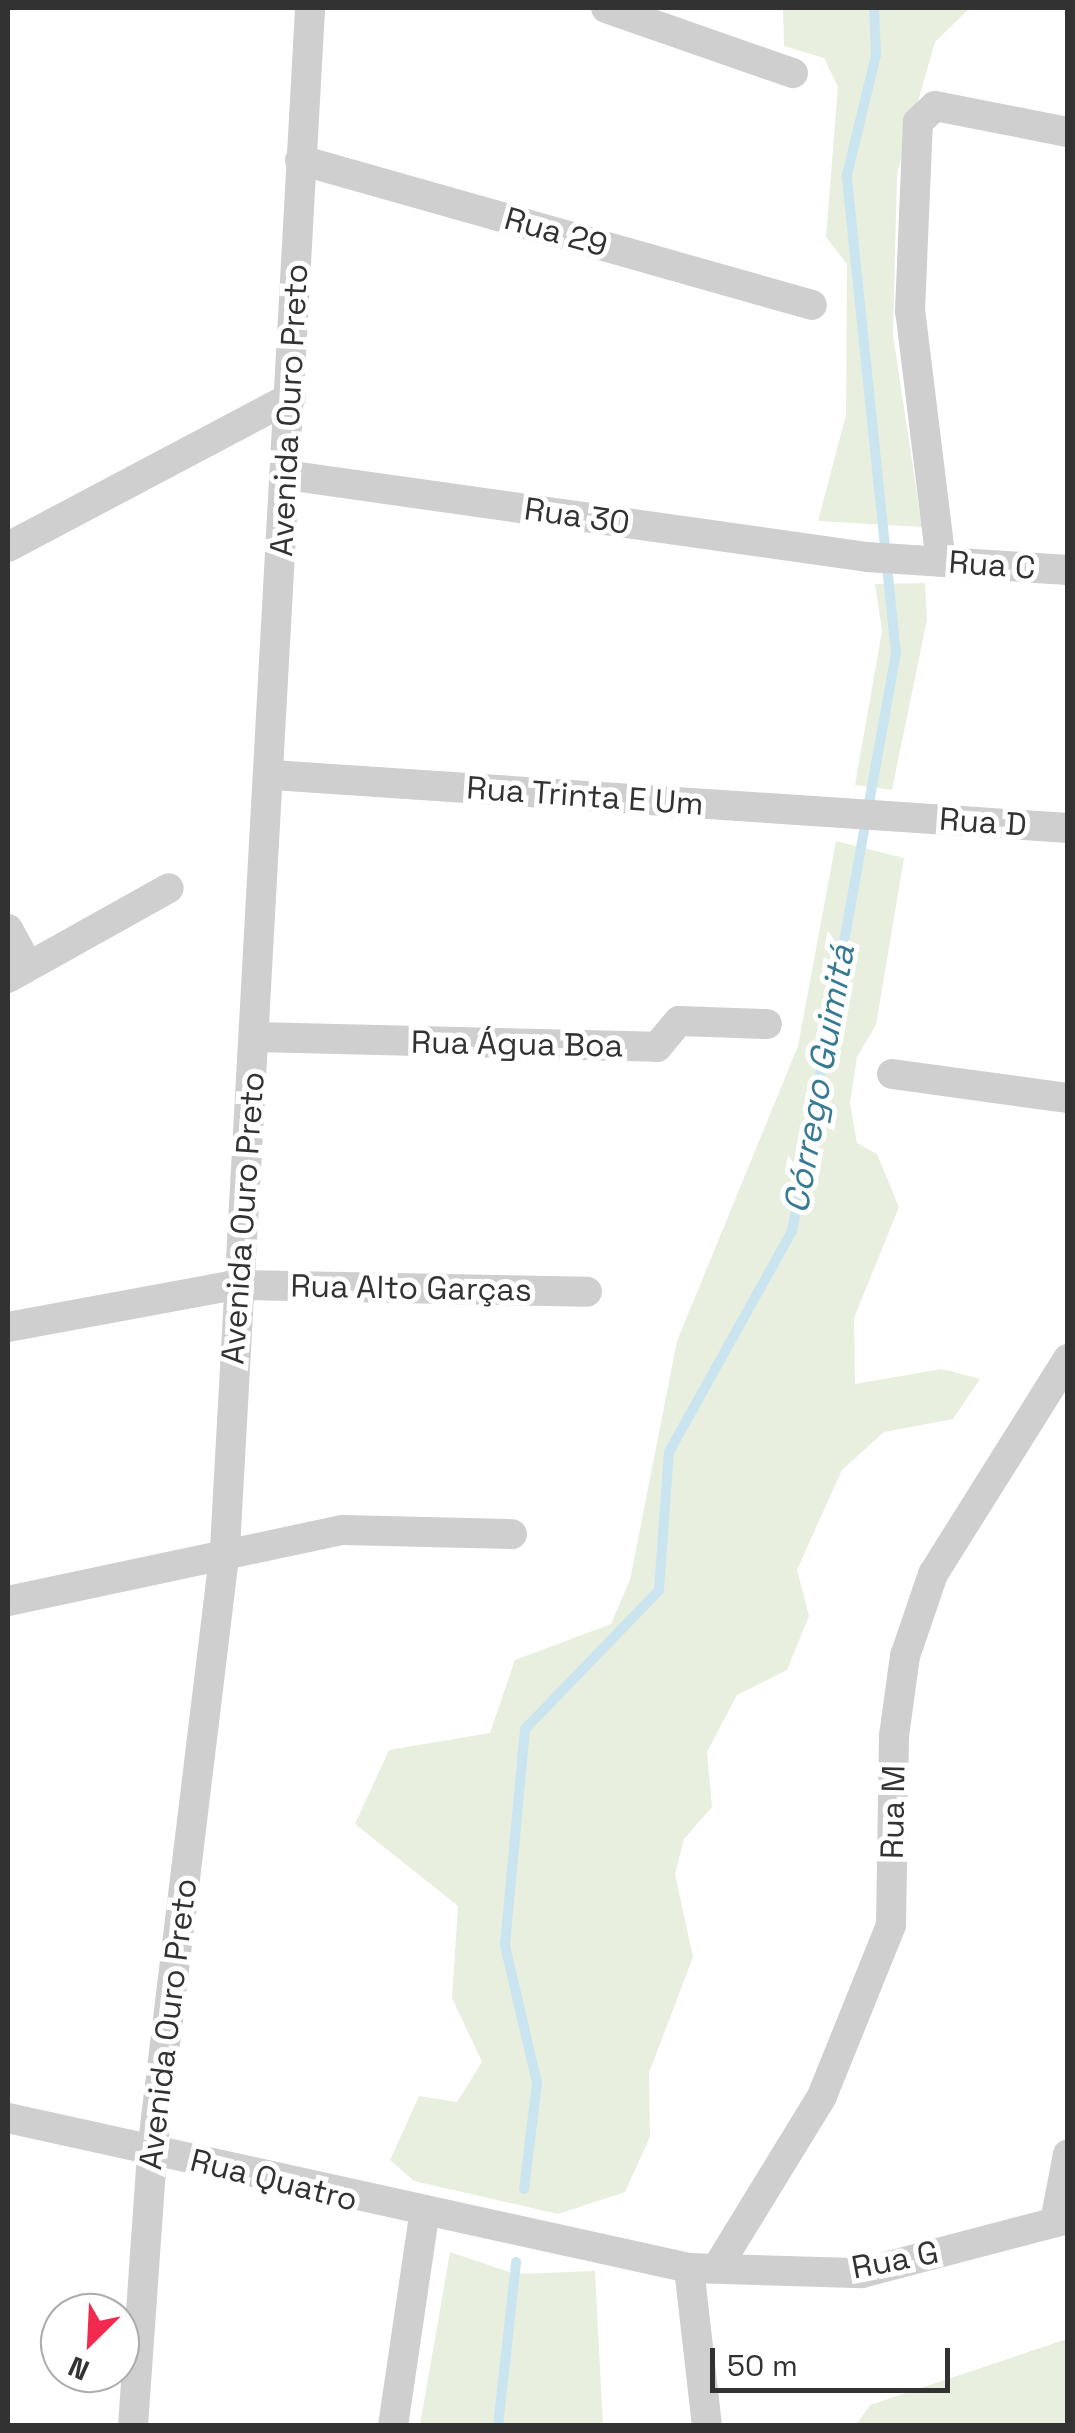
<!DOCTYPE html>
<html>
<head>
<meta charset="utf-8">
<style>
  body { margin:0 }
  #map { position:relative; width:1075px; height:2433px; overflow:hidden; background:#fff; font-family:"Space Grotesk",sans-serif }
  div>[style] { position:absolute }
  .green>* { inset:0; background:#e9efdf }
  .stream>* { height:10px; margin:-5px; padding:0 5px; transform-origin:5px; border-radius:5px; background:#cbe5f0 }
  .minor>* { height:30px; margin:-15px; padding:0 15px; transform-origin:15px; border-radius:15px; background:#cfcfcf }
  span { translate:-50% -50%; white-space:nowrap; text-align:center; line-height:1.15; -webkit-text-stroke:10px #fff; paint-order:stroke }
  .street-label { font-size:32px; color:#323232 }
  .water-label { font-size:35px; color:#367a94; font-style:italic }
  .frame { position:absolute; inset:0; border:10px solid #323232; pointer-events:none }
  .north { position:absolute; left:40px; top:2293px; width:100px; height:100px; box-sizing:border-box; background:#fff; border:2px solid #adadad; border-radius:50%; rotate:204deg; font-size:28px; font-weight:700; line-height:40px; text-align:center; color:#323232 }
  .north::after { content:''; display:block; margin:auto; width:35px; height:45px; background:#f22a50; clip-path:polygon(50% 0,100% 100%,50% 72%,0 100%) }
  .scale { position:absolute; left:710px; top:2348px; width:240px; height:45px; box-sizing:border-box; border:5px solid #323232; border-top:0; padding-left:12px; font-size:30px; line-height:35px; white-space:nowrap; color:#323232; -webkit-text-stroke:8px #fff; paint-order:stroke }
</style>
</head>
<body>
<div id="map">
  <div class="green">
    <i style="clip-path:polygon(783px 8px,970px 8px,935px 42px,897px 174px,893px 335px,922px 527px,818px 521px,846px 415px,847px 264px,826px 237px,838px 87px,824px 58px,784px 46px)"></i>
    <i style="clip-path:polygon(925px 583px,927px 620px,892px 790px,855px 785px,882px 631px,875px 584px)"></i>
    <i style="clip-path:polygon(836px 841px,904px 858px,876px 1025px,857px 1057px,850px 1103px,857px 1143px,877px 1154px,899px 1207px,854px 1318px,855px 1384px,942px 1369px,980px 1379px,953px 1419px,884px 1432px,842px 1470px,797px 1570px,809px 1616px,787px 1670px,737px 1695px,707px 1752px,712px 1807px,684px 1839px,675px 1874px,693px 1957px,649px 2073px,650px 2137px,625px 2192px,558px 2214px,414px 2181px,390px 2160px,419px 2096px,457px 2102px,482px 2062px,452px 1998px,458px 1906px,355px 1824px,389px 1750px,490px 1733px,515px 1660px,611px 1624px,630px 1580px,677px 1341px,798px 1046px)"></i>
    <i style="clip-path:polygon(450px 2252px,515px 2274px,595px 2271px,603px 2425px,420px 2425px)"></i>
    <i style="clip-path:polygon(1067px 2339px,1067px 2425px,856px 2425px,870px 2405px)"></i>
  </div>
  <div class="stream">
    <i style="left:524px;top:2189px;width:107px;rotate:-83deg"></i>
    <i style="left:537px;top:2083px;width:142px;rotate:-103.1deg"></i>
    <i style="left:505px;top:1945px;width:217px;rotate:-84.7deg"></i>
    <i style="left:525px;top:1729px;width:193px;rotate:-46deg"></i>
    <i style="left:659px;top:1590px;width:138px;rotate:-85.9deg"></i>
    <i style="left:669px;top:1452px;width:253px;rotate:-60.9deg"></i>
    <i style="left:792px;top:1231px;width:587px;rotate:-79.8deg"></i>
    <i style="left:896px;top:653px;width:481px;rotate:-95.9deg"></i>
    <i style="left:847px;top:175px;width:123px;rotate:-76.4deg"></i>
    <i style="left:876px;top:55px;width:47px;rotate:-92.4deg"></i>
    <i style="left:498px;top:2426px;width:165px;rotate:-83.7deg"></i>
  </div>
  <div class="minor">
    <i style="left:606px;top:8px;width:198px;rotate:19.2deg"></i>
    <i style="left:300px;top:160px;width:532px;rotate:15.81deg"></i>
    <i style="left:286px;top:475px;width:587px;rotate:8.03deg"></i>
    <i style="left:867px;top:557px;width:201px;rotate:3.7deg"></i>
    <i style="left:8px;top:547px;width:320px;rotate:-27.9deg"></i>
    <i style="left:941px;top:562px;width:253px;rotate:-97deg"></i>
    <i style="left:910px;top:311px;width:189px;rotate:-87.6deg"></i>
    <i style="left:918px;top:122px;width:23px;rotate:-43deg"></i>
    <i style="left:935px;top:106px;width:136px;rotate:11.1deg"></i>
    <i style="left:272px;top:775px;width:798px;rotate:3.81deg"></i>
    <i style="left:8px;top:929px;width:42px;rotate:61.6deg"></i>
    <i style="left:8px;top:978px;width:184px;rotate:-29.2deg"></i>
    <i style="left:256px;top:1037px;width:401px;rotate:1.4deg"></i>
    <i style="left:657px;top:1047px;width:34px;rotate:-50deg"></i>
    <i style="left:679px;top:1021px;width:88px;rotate:2deg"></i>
    <i style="left:892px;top:1074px;width:178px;rotate:7.8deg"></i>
    <i style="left:8px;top:1327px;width:231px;rotate:-10.5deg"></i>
    <i style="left:235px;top:1285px;width:352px;rotate:1.1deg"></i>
    <i style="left:8px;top:1601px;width:342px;rotate:-12deg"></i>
    <i style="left:343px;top:1530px;width:169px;rotate:1.4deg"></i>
    <i style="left:8px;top:2118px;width:697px;rotate:12.42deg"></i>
    <i style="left:689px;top:2268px;width:173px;rotate:1.7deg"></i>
    <i style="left:862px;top:2273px;width:213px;rotate:-14.7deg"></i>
    <i style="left:1055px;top:2222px;width:69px;rotate:-79.2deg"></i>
    <i style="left:718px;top:2266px;width:199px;rotate:-58.5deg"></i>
    <i style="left:822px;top:2096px;width:184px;rotate:-68deg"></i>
    <i style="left:891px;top:1925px;width:189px;rotate:-89.1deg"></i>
    <i style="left:894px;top:1736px;width:81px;rotate:-82.2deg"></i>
    <i style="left:905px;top:1656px;width:87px;rotate:-71.1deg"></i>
    <i style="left:933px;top:1574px;width:254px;rotate:-57.9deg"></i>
    <i style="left:689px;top:2268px;width:159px;rotate:83.5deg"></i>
    <i style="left:133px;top:2426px;width:276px;rotate:-86deg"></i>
    <i style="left:152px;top:2151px;width:606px;rotate:-83.09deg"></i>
    <i style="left:225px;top:1549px;width:1543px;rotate:-86.84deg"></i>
    <i style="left:393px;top:2426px;width:211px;rotate:-81.6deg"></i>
  </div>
  <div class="street-label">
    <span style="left:556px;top:232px;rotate:16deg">Rua 29</span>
    <span style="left:289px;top:410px;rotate:-87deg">Avenida Ouro Preto</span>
    <span style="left:577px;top:516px;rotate:8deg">Rua 30</span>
    <span style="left:992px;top:565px;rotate:4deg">Rua C</span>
    <span style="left:585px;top:796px;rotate:4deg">Rua Trinta E Um</span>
    <span style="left:983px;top:822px;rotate:4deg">Rua D</span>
    <span style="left:517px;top:1044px;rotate:1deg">Rua Água Boa</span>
    <span style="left:243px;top:1218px;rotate:-86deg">Avenida Ouro Preto</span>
    <span style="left:411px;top:1288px;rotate:1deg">Rua Alto Garças</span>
    <span style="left:893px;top:1812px;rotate:-89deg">Rua M</span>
    <span style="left:168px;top:2024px;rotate:-83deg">Avenida Ouro Preto</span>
    <span style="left:274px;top:2180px;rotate:14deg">Rua Quatro</span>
    <span style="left:895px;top:2260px;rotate:-11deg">Rua G</span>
  </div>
  <div class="water-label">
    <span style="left:819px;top:1079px;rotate:-80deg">Córrego Guimitá</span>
  </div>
  <div class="frame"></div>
  <div class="north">N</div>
  <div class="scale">50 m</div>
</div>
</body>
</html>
